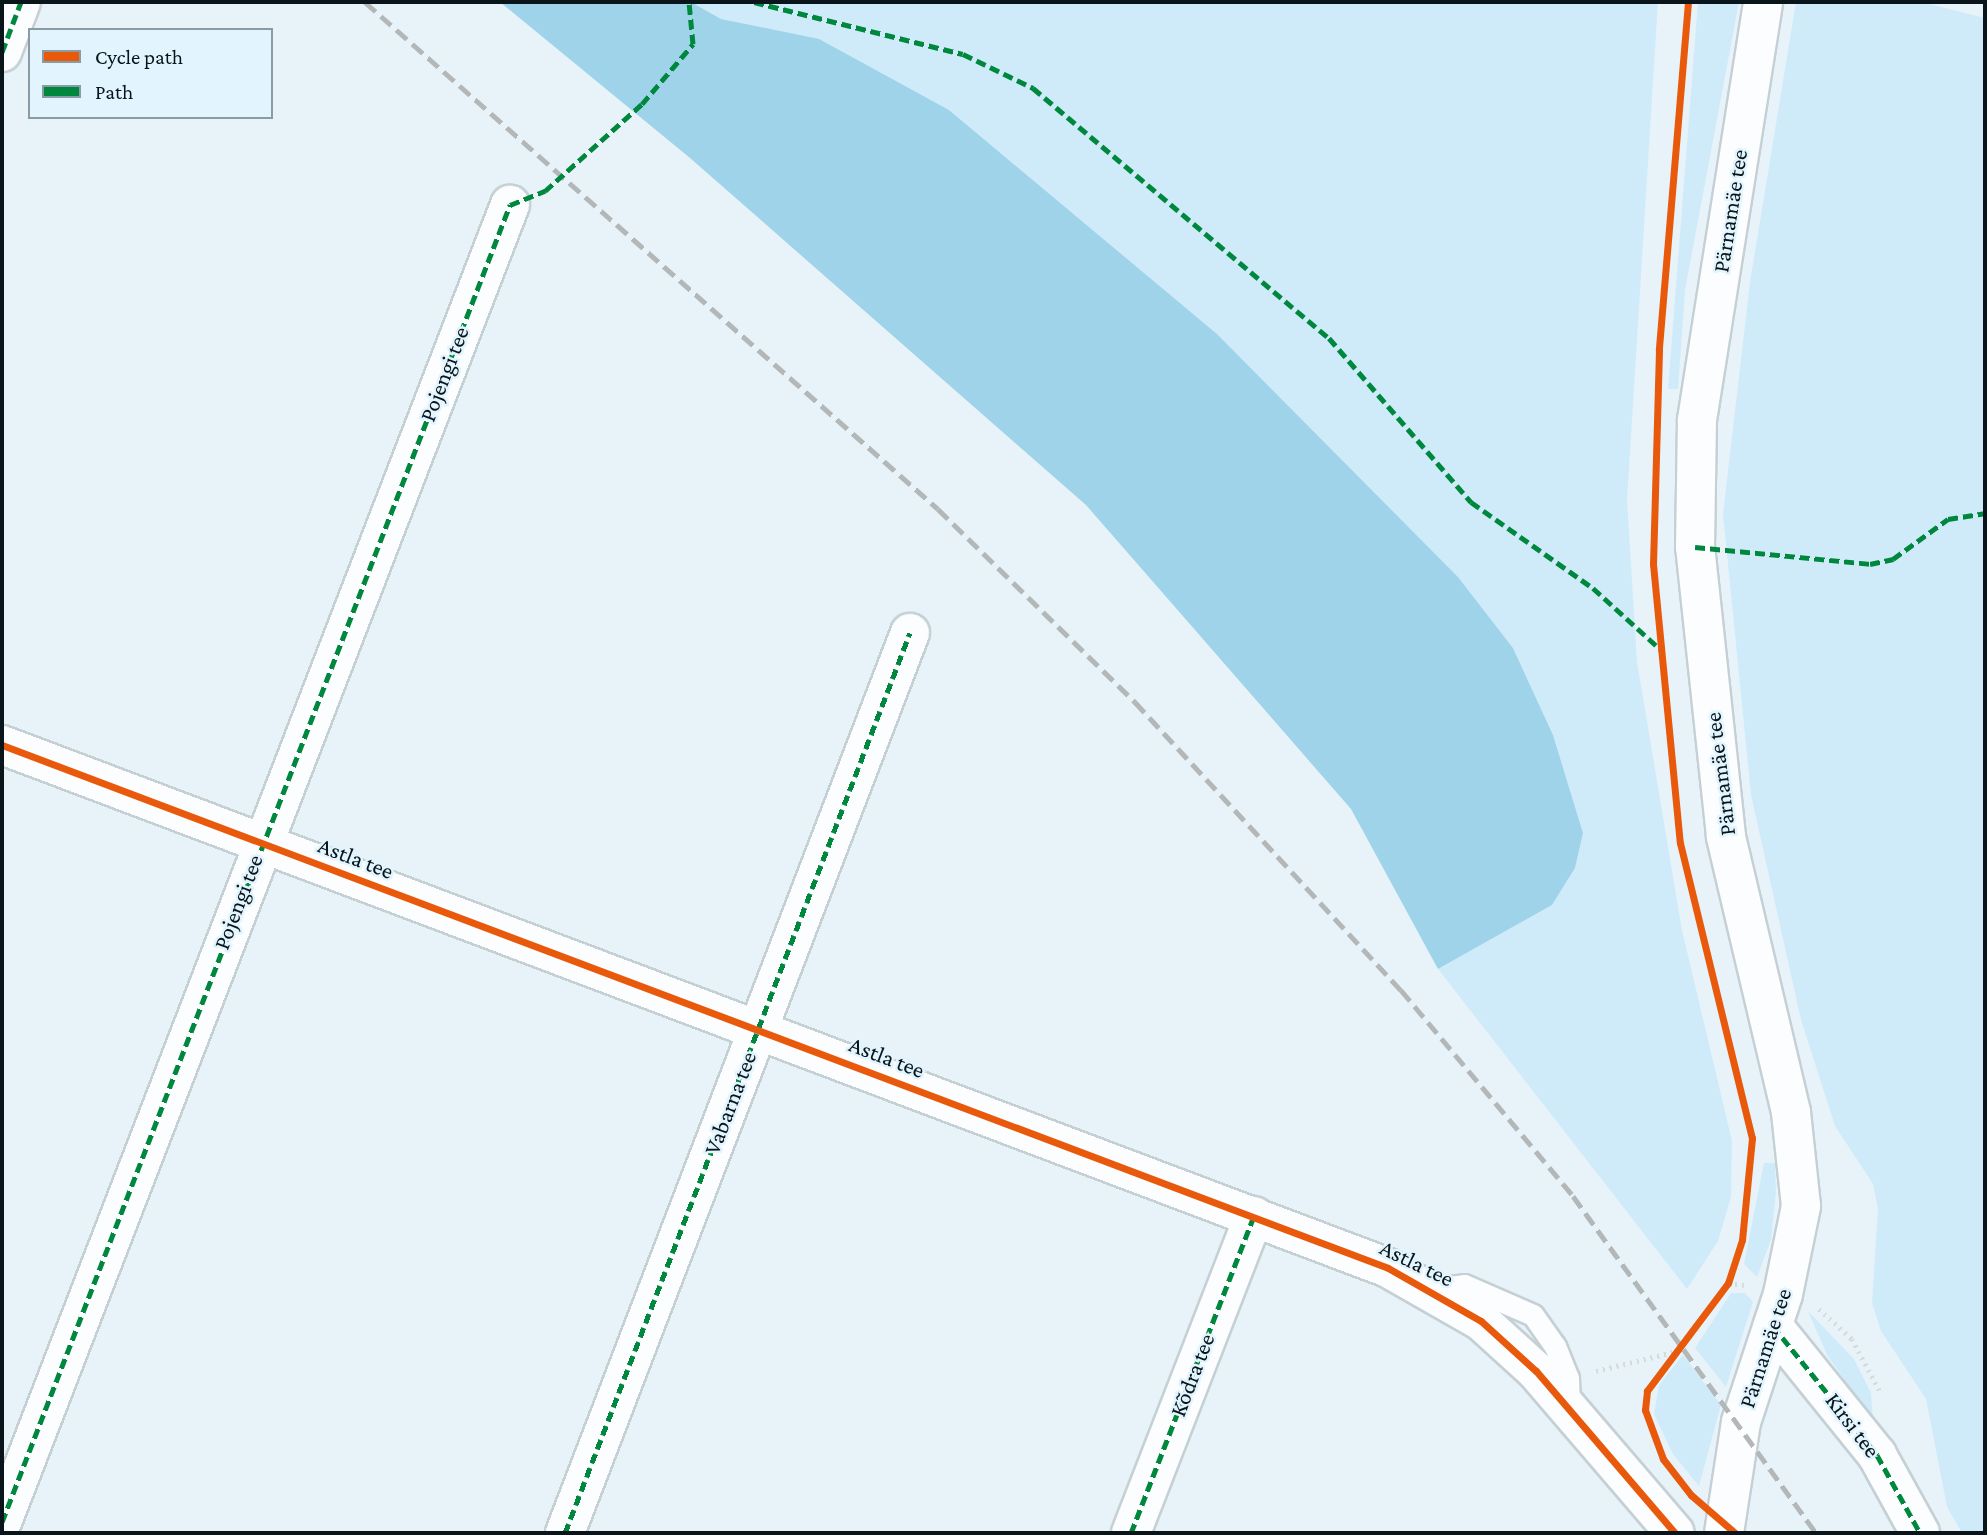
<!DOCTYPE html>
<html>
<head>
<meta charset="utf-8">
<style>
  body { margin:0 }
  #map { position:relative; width:1987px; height:1535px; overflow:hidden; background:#e8f3f9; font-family:"Crimson Pro",serif }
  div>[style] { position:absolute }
  .green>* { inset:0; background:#cfebfa }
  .forest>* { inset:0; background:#9fd3ea }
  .path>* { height:4.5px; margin-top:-2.25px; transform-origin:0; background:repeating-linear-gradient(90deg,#d5dadb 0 2px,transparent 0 7px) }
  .roads { filter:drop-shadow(2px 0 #c5d0d5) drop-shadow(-2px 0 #c5d0d5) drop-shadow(0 2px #c5d0d5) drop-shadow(0 -2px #c5d0d5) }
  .lane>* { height:21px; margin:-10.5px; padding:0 10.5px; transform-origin:10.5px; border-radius:10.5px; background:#fcfdfe }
  .street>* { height:38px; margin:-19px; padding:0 19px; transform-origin:19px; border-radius:19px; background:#fcfdfe }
  .rail>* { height:5px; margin-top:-2.5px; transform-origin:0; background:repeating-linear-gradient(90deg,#b3b7b8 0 14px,transparent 0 21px) }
  .quiet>* { height:5px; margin-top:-2.5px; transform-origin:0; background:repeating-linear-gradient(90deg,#00873e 0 10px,transparent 0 15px) }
  .cycleway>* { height:7px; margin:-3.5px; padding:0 3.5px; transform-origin:3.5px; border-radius:3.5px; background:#e8590c }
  span { translate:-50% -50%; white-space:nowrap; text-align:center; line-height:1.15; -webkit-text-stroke:5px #e2f5ff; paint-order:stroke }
  .street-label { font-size:23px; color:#09151a }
  .frame { position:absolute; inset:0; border:4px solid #09151a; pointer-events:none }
  .legend { position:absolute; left:28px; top:28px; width:245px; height:91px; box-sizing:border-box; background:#e2f5ff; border:2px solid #8b9ba3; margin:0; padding:9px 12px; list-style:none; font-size:21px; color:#09151a }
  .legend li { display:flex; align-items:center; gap:14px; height:35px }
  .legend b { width:35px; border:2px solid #8b9ba3 }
</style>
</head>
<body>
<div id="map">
  <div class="green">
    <i style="clip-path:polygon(691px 2px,1658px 2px,1627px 500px,1637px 662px,1682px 930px,1732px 1141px,1731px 1197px,1718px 1241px,1687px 1289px,1438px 969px,1552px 905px,1575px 868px,1583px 833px,1553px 735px,1513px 648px,1458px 577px,1217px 334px,949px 110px,819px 40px,721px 19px)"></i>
    <i style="clip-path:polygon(1698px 2px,1739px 2px,1685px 290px,1678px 389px,1668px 389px)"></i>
    <i style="clip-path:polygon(1796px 2px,1922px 2px,1985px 18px,1985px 1533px,1962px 1533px,1947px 1507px,1926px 1399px,1881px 1331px,1872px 1303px,1878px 1209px,1873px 1184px,1835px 1126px,1801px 1020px,1751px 795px,1723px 514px,1750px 282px)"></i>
    <i style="clip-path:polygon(1764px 1163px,1775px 1163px,1776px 1192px,1771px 1240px,1757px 1277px,1744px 1264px)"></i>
    <i style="clip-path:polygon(1731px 1293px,1745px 1293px,1753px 1302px,1726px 1387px,1695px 1348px)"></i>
    <i style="clip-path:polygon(1808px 1311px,1854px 1359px,1871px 1393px,1873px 1420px,1827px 1355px)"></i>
    <i style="clip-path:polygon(1683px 1355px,1721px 1405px,1699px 1486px,1673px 1454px,1654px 1414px,1659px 1385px)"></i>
  </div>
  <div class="forest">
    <i style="clip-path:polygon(500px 2px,691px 2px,721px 19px,819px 39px,949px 110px,1217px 334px,1458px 577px,1513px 648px,1553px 735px,1583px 833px,1575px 868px,1552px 905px,1438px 969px,1351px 809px,1086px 505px,690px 158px)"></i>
  </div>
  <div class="path">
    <i style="left:1728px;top:1283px;width:16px;rotate:7deg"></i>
    <i style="left:1819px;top:1309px;width:45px;rotate:42.3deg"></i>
    <i style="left:1852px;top:1339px;width:61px;rotate:61.8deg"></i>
    <i style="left:1596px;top:1371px;width:80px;rotate:-13.7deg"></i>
  </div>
  <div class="roads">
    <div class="lane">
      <i style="left:1432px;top:1289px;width:32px;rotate:-7deg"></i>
      <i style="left:1464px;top:1285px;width:75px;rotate:23.5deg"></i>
      <i style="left:1533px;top:1315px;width:38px;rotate:55deg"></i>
      <i style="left:1555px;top:1346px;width:35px;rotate:68deg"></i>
      <i style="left:1568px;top:1378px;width:28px;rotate:88deg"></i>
    </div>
    <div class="street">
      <i style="left:2px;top:52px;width:53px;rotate:-69.2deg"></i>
      <i style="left:2px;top:745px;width:1481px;rotate:20.67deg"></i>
      <i style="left:1388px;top:1268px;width:107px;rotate:29.7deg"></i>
      <i style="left:1481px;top:1321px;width:74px;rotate:42.3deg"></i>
      <i style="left:1536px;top:1371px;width:213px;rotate:49.4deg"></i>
      <i style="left:1773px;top:1326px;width:166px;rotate:51.1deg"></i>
      <i style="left:1877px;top:1455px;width:89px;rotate:61.1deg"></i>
      <i style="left:2px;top:1522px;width:1412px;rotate:-68.91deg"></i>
      <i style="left:565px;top:1533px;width:964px;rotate:-69.03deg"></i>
      <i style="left:1131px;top:1533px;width:340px;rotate:-68.8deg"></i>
      <i style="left:1724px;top:1533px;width:112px;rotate:-81.3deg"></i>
      <i style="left:1741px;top:1422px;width:135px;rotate:-71.8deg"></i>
      <i style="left:1783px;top:1294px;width:90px;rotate:-78.4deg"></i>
      <i style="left:1801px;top:1206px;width:95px;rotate:-96.1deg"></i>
      <i style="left:1791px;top:1112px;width:284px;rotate:-103.3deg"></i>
      <i style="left:1726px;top:836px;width:291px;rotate:-96.1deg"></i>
      <i style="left:1695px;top:547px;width:127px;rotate:-89.1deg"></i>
      <i style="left:1697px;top:420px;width:423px;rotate:-81deg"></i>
    </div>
  </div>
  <div class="rail">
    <i style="left:365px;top:2px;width:765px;rotate:41.5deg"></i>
    <i style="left:938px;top:509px;width:276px;rotate:44.4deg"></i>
    <i style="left:1135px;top:702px;width:392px;rotate:47.3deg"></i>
    <i style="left:1401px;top:990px;width:268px;rotate:50.1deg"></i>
    <i style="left:1573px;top:1196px;width:415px;rotate:54.2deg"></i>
  </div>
  <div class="quiet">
    <i style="left:754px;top:2px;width:215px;rotate:14deg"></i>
    <i style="left:963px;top:54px;width:78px;rotate:25.9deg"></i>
    <i style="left:1033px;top:88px;width:387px;rotate:40.2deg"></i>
    <i style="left:1329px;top:338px;width:217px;rotate:49.1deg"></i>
    <i style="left:1471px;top:502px;width:149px;rotate:35.2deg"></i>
    <i style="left:1593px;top:588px;width:91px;rotate:42.3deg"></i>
    <i style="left:2px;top:52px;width:53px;rotate:-69.2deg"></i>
    <i style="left:1695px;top:547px;width:176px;rotate:5.5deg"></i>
    <i style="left:1870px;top:564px;width:24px;rotate:-12deg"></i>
    <i style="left:1893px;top:559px;width:68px;rotate:-36deg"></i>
    <i style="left:1948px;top:519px;width:37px;rotate:-9deg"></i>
    <i style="left:1773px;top:1326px;width:166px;rotate:51.1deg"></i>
    <i style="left:1877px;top:1455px;width:89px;rotate:61.1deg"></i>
    <i style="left:2px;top:1522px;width:1412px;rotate:-68.91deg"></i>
    <i style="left:510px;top:205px;width:38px;rotate:-22deg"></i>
    <i style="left:545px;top:191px;width:130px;rotate:-41.9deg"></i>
    <i style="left:642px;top:104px;width:79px;rotate:-49.6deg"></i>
    <i style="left:693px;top:44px;width:42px;rotate:-95.4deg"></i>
    <i style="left:565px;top:1533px;width:964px;rotate:-69.03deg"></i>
    <i style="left:1131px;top:1533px;width:340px;rotate:-68.8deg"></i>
  </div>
  <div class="cycleway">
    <i style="left:1688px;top:2px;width:349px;rotate:94.8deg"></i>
    <i style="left:1659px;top:350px;width:214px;rotate:91.6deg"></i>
    <i style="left:1653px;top:564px;width:280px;rotate:84.5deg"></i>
    <i style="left:1680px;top:843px;width:304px;rotate:76.3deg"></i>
    <i style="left:1752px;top:1138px;width:102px;rotate:95.6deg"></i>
    <i style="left:1742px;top:1240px;width:45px;rotate:108deg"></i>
    <i style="left:1728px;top:1283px;width:135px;rotate:126.9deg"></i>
    <i style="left:1647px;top:1391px;width:19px;rotate:96deg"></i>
    <i style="left:1645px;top:1410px;width:52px;rotate:69.8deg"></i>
    <i style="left:1663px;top:1459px;width:46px;rotate:52.1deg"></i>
    <i style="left:1691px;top:1495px;width:58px;rotate:40.8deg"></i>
    <i style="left:2px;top:745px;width:1481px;rotate:20.67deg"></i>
    <i style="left:1388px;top:1268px;width:107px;rotate:29.7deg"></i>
    <i style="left:1481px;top:1321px;width:74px;rotate:42.3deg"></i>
    <i style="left:1536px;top:1371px;width:213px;rotate:49.4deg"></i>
  </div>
  <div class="street-label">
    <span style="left:1730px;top:211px;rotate:-81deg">Pärnamäe tee</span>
    <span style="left:444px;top:374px;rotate:-69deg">Pojengi tee</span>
    <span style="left:1720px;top:774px;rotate:-97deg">Pärnamäe tee</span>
    <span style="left:356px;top:858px;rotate:21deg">Astla tee</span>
    <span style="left:238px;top:902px;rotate:-69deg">Pojengi tee</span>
    <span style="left:887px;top:1057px;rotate:21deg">Astla tee</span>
    <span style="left:730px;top:1103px;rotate:-69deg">Vabarna tee</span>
    <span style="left:1417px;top:1263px;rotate:26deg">Astla tee</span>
    <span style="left:1765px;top:1348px;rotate:-72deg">Pärnamäe tee</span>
    <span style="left:1192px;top:1375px;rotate:-69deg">Kõdra tee</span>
    <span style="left:1853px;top:1425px;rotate:53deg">Kirsi tee</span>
  </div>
  <div class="frame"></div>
  <ul class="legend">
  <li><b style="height:9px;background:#e8590c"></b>Cycle path</li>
  <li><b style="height:9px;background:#00873e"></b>Path</li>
  </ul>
</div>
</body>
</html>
